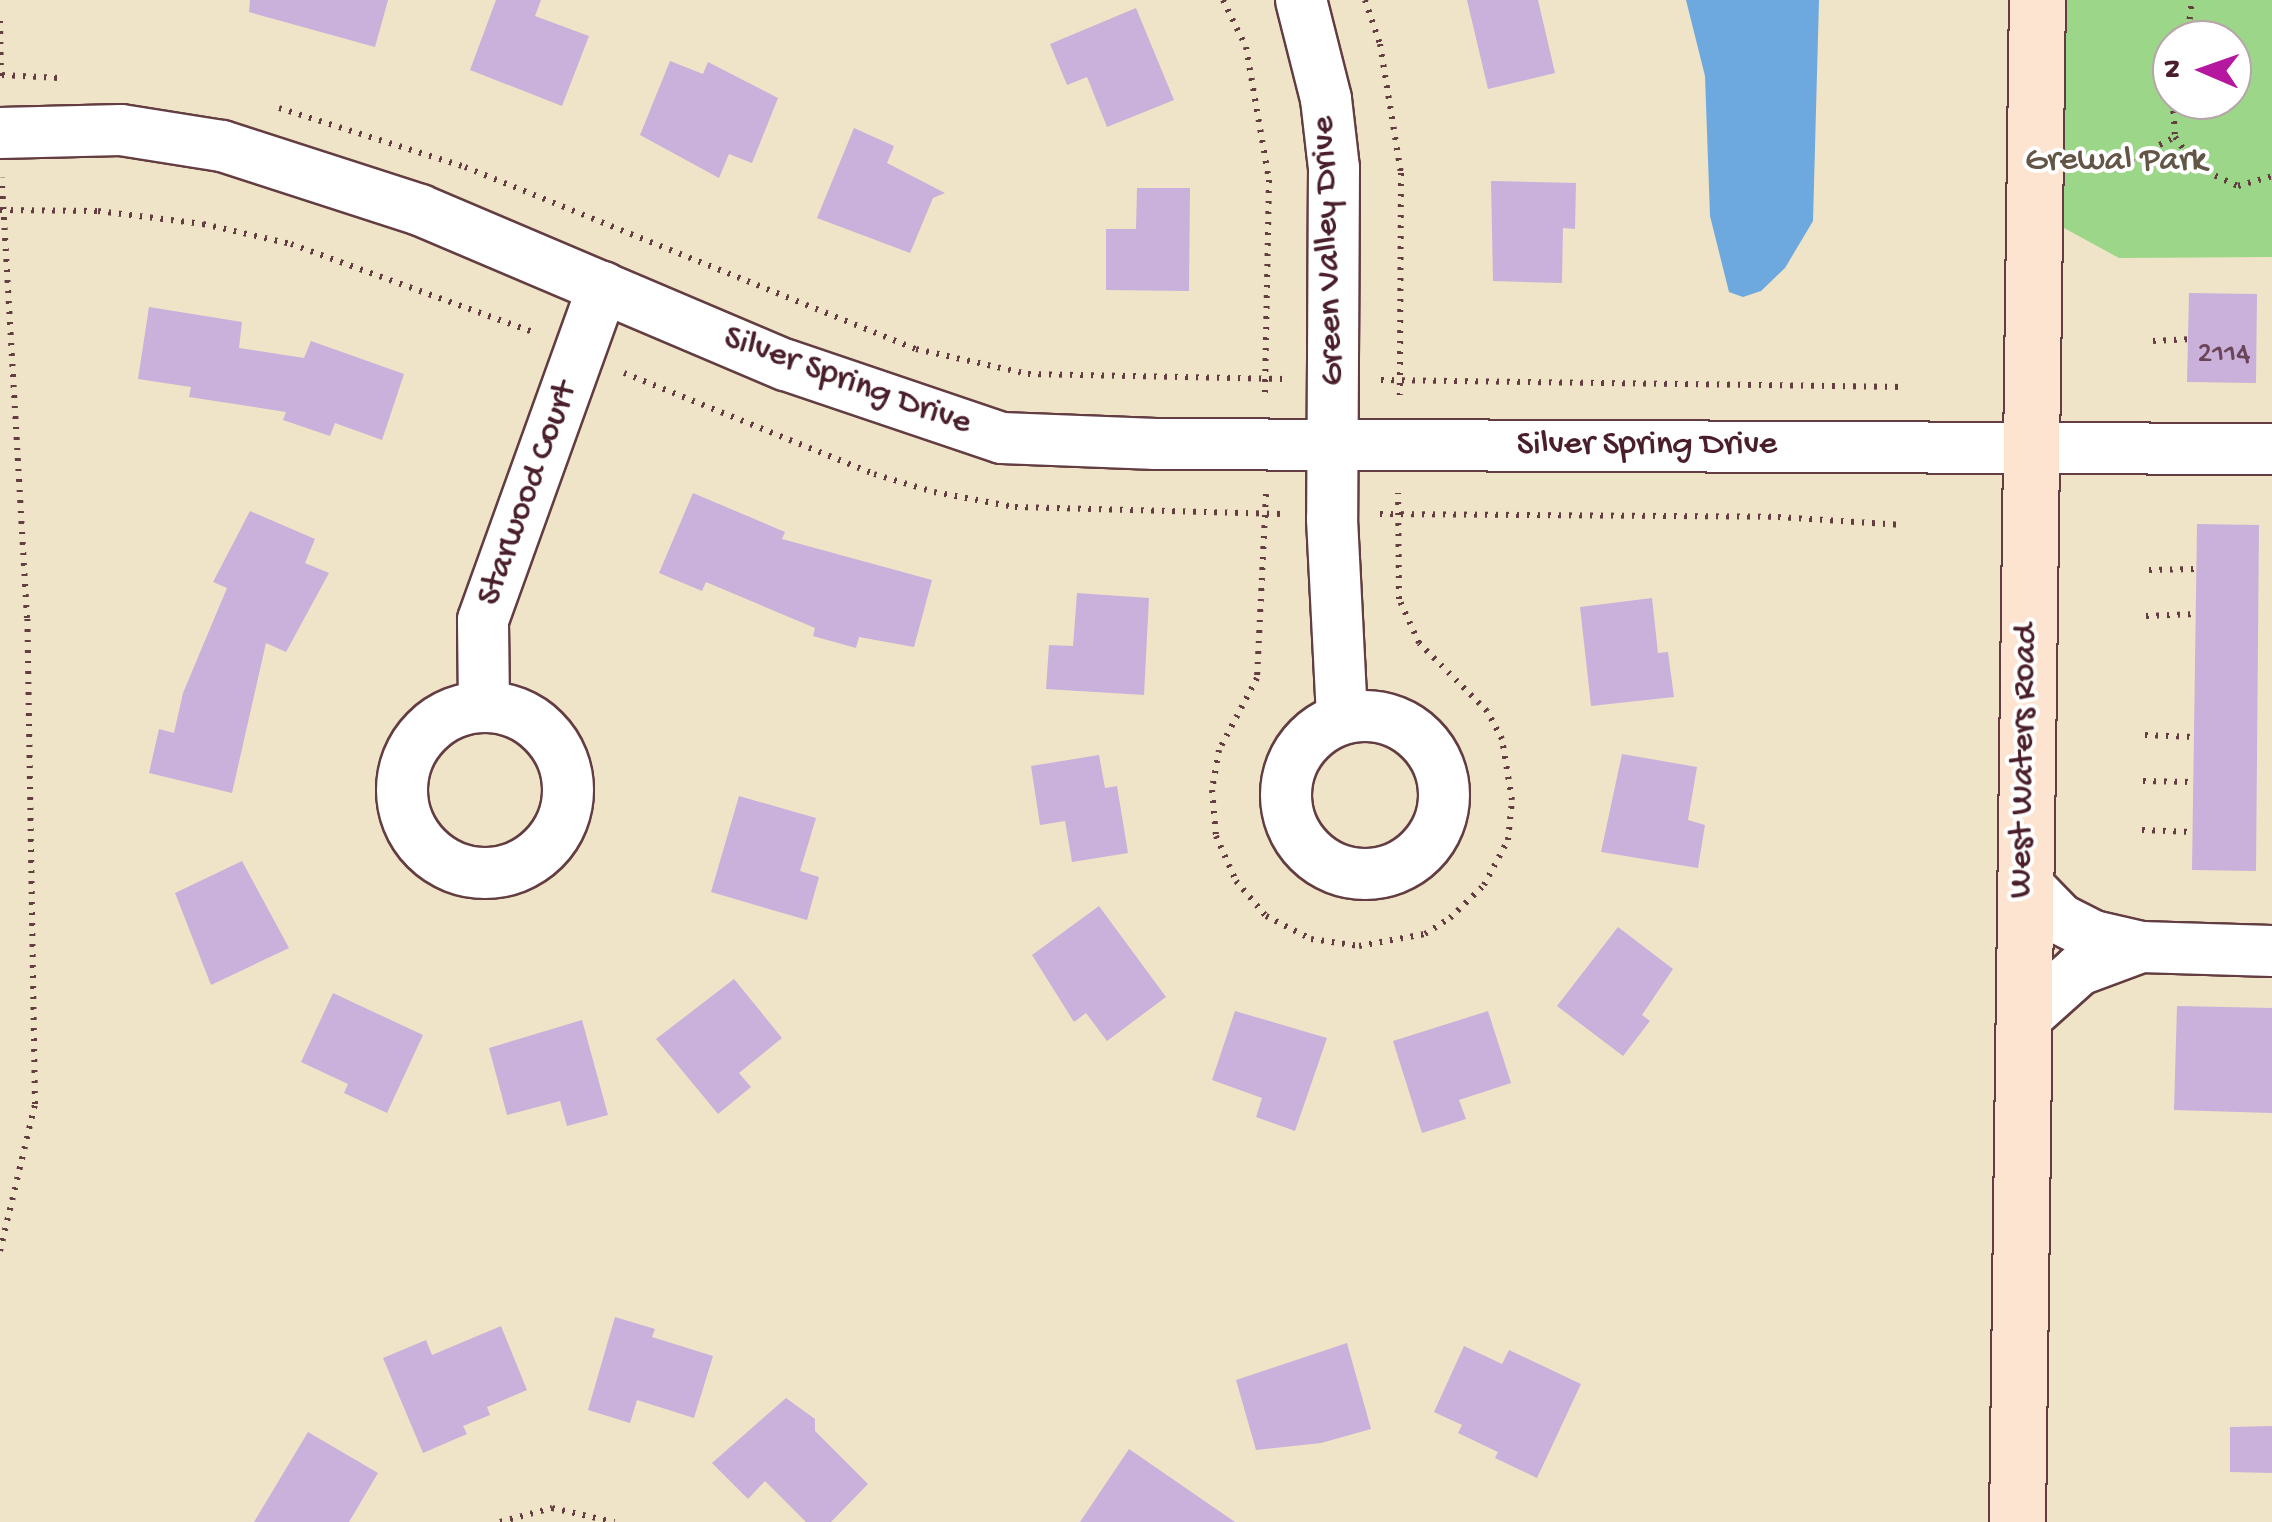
<!DOCTYPE html>
<html>
<head>
<meta charset="utf-8">
<style>
  body { margin:0 }
  #map { position:relative; width:2272px; height:1522px; overflow:hidden; background:#efe4c7; font-family:"Gochi Hand",sans-serif }
  div>[style] { position:absolute }
  .green>* { inset:0; background:#9cd688 }
  .water>* { inset:0; background:#6da8de }
  .building>* { inset:0; background:#c9b1db }
  .path>* { height:6px; margin-top:-3px; transform-origin:0; background:repeating-linear-gradient(90deg,#633d42 0 2.5px,transparent 0 10.5px) }
  .roads { filter:drop-shadow(2px 0 #633d42) drop-shadow(-2px 0 #633d42) drop-shadow(0 2px #633d42) drop-shadow(0 -2px #633d42) }
  .street>* { height:50px; margin:-25px; padding:0 25px; transform-origin:25px; border-radius:25px; background:#fff }
  .street>.ring { margin:-25px; padding:0; box-sizing:content-box; background:none; border:50px solid #fff; border-radius:50% }
  .secondary>* { height:55px; margin:-27.5px; padding:0 27.5px; transform-origin:27.5px; border-radius:27.5px; background:#fde4d1 }
  span { translate:-50% -50%; white-space:nowrap; text-align:center; line-height:1.15; -webkit-text-stroke:8px #fff; paint-order:stroke }
  .number-label { font-size:30px; color:#6a4457 }
  .number-label span { -webkit-text-stroke-width:0 }
  .park-label { font-size:35px; color:#635647 }
  .street-label { font-size:35px; color:#4a1f2b }
  .north { position:absolute; left:2152px; top:20px; width:100px; height:100px; box-sizing:border-box; background:#fff; border:2px solid #b7a5aa; border-radius:50%; rotate:272deg; font-size:28px; font-weight:700; line-height:40px; text-align:center; color:#4a1f2b }
  .north::after { content:''; display:block; margin:auto; width:35px; height:45px; background:#b5179e; clip-path:polygon(50% 0,100% 100%,50% 72%,0 100%) }
</style>
</head>
<body>
<div id="map">
  <div class="green">
    <i style="clip-path:polygon(evenodd,2034px 0,2272px 0,2272px 257px,2119px 258px,2031px 210px,2034px 0,2172px 40px,2232px 40px,2232px 100px,2172px 100px,2172px 40px)"></i>
  </div>
  <div class="water">
    <i style="clip-path:polygon(1686px 0,1819px 0,1813px 221px,1785px 268px,1761px 291px,1743px 297px,1729px 292px,1710px 216px,1705px 76px)"></i>
  </div>
  <div class="building">
    <i style="clip-path:polygon(250px 0,388px 0,375px 47px,249px 12px)"></i>
    <i style="clip-path:polygon(496px 0,541px 0,535px 16px,589px 36px,562px 106px,470px 70px)"></i>
    <i style="clip-path:polygon(1467px 0,1538px 0,1555px 73px,1488px 89px)"></i>
    <i style="clip-path:polygon(1136px 8px,1174px 100px,1107px 127px,1087px 77px,1067px 85px,1050px 44px)"></i>
    <i style="clip-path:polygon(670px 61px,703px 74px,708px 62px,778px 98px,752px 163px,729px 154px,719px 178px,640px 135px)"></i>
    <i style="clip-path:polygon(854px 128px,894px 146px,887px 163px,945px 193px,933px 198px,910px 253px,817px 218px)"></i>
    <i style="clip-path:polygon(1491px 181px,1576px 183px,1575px 229px,1563px 228px,1562px 283px,1493px 281px)"></i>
    <i style="clip-path:polygon(1137px 188px,1190px 188px,1189px 291px,1106px 290px,1106px 229px,1136px 229px)"></i>
    <i style="clip-path:polygon(2189px 293px,2257px 294px,2256px 383px,2187px 382px)"></i>
    <i style="clip-path:polygon(149px 307px,242px 322px,239px 348px,304px 358px,311px 341px,404px 374px,382px 440px,335px 423px,330px 436px,283px 420px,286px 412px,189px 397px,191px 387px,138px 379px)"></i>
    <i style="clip-path:polygon(693px 493px,785px 532px,782px 539px,932px 580px,914px 647px,859px 637px,856px 648px,813px 636px,815px 628px,706px 582px,702px 591px,659px 573px)"></i>
    <i style="clip-path:polygon(250px 511px,315px 539px,305px 563px,329px 573px,286px 652px,266px 643px,232px 793px,149px 773px,159px 729px,174px 733px,183px 693px,227px 588px,213px 582px)"></i>
    <i style="clip-path:polygon(2197px 524px,2259px 525px,2256px 871px,2192px 870px)"></i>
    <i style="clip-path:polygon(1077px 593px,1149px 598px,1144px 695px,1046px 689px,1049px 645px,1073px 646px)"></i>
    <i style="clip-path:polygon(1652px 598px,1658px 653px,1668px 652px,1674px 697px,1591px 706px,1580px 607px)"></i>
    <i style="clip-path:polygon(1622px 754px,1697px 767px,1688px 820px,1705px 825px,1698px 868px,1601px 852px)"></i>
    <i style="clip-path:polygon(1099px 755px,1105px 788px,1117px 786px,1128px 853px,1072px 862px,1065px 821px,1040px 825px,1031px 766px)"></i>
    <i style="clip-path:polygon(739px 796px,816px 818px,800px 871px,819px 877px,807px 920px,711px 892px)"></i>
    <i style="clip-path:polygon(242px 861px,289px 948px,211px 985px,175px 893px)"></i>
    <i style="clip-path:polygon(1099px 906px,1166px 997px,1107px 1041px,1086px 1013px,1074px 1022px,1032px 955px)"></i>
    <i style="clip-path:polygon(1618px 927px,1673px 969px,1642px 1015px,1650px 1021px,1623px 1056px,1557px 1006px)"></i>
    <i style="clip-path:polygon(734px 979px,782px 1038px,739px 1073px,751px 1087px,718px 1114px,656px 1039px)"></i>
    <i style="clip-path:polygon(333px 993px,423px 1035px,387px 1113px,344px 1093px,348px 1084px,301px 1062px)"></i>
    <i style="clip-path:polygon(2177px 1006px,2272px 1008px,2272px 1113px,2174px 1110px)"></i>
    <i style="clip-path:polygon(1235px 1011px,1327px 1038px,1295px 1131px,1256px 1117px,1262px 1098px,1212px 1080px)"></i>
    <i style="clip-path:polygon(1488px 1011px,1511px 1083px,1459px 1100px,1466px 1119px,1422px 1133px,1393px 1041px)"></i>
    <i style="clip-path:polygon(582px 1020px,608px 1115px,567px 1126px,560px 1101px,507px 1115px,489px 1048px)"></i>
    <i style="clip-path:polygon(615px 1317px,655px 1329px,652px 1337px,713px 1356px,694px 1418px,637px 1400px,630px 1423px,588px 1410px)"></i>
    <i style="clip-path:polygon(501px 1326px,527px 1390px,487px 1407px,490px 1415px,463px 1426px,467px 1434px,423px 1453px,383px 1358px,426px 1340px,432px 1355px)"></i>
    <i style="clip-path:polygon(1347px 1343px,1371px 1429px,1321px 1443px,1256px 1450px,1236px 1380px)"></i>
    <i style="clip-path:polygon(1464px 1346px,1502px 1364px,1509px 1350px,1581px 1384px,1537px 1478px,1495px 1458px,1498px 1452px,1458px 1433px,1462px 1425px,1434px 1412px)"></i>
    <i style="clip-path:polygon(786px 1398px,815px 1419px,815px 1431px,868px 1484px,831px 1522px,806px 1522px,765px 1481px,748px 1499px,712px 1463px)"></i>
    <i style="clip-path:polygon(2272px 1426px,2272px 1473px,2230px 1472px,2230px 1427px)"></i>
    <i style="clip-path:polygon(308px 1432px,378px 1473px,349px 1522px,254px 1522px)"></i>
    <i style="clip-path:polygon(1129px 1449px,1235px 1522px,1080px 1522px)"></i>
  </div>
  <div class="path">
    <i style="left:1223px;top:0;width:52px;rotate:63.9deg"></i>
    <i style="left:1246px;top:47px;width:135px;rotate:80.2deg"></i>
    <i style="left:1269px;top:180px;width:216px;rotate:91.1deg"></i>
    <i style="left:1365px;top:0;width:46px;rotate:71.2deg"></i>
    <i style="left:1380px;top:44px;width:131px;rotate:80.8deg"></i>
    <i style="left:1401px;top:173px;width:222px;rotate:90.3deg"></i>
    <i style="left:0;top:21px;width:58px;rotate:89deg"></i>
    <i style="left:2187px;top:40px;width:40px;rotate:-82.9deg"></i>
    <i style="left:2px;top:75px;width:57px;rotate:3deg"></i>
    <i style="left:2172px;top:90px;width:47px;rotate:86.3deg"></i>
    <i style="left:2175px;top:137px;width:37px;rotate:55deg"></i>
    <i style="left:2196px;top:167px;width:46px;rotate:24.3deg"></i>
    <i style="left:2238px;top:186px;width:35px;rotate:-16deg"></i>
    <i style="left:279px;top:108px;width:195px;rotate:17.6deg"></i>
    <i style="left:465px;top:167px;width:486px;rotate:22deg"></i>
    <i style="left:916px;top:349px;width:115px;rotate:12.6deg"></i>
    <i style="left:1028px;top:374px;width:256px;rotate:1.1deg"></i>
    <i style="left:2113px;top:169px;width:70px;rotate:-27.3deg"></i>
    <i style="left:0;top:210px;width:98px;rotate:0.6deg"></i>
    <i style="left:98px;top:211px;width:106px;rotate:7.1deg"></i>
    <i style="left:203px;top:224px;width:90px;rotate:12.8deg"></i>
    <i style="left:291px;top:244px;width:260px;rotate:20deg"></i>
    <i style="left:2153px;top:341px;width:35px;rotate:-3deg"></i>
    <i style="left:624px;top:373px;width:270px;rotate:22deg"></i>
    <i style="left:874px;top:474px;width:63px;rotate:16.7deg"></i>
    <i style="left:934px;top:492px;width:82px;rotate:10.5deg"></i>
    <i style="left:1015px;top:507px;width:268px;rotate:1.5deg"></i>
    <i style="left:1381px;top:380px;width:524px;rotate:0.77deg"></i>
    <i style="left:1266px;top:494px;width:184px;rotate:92.8deg"></i>
    <i style="left:1257px;top:678px;width:81px;rotate:117.8deg"></i>
    <i style="left:1219px;top:750px;width:41px;rotate:99.9deg"></i>
    <i style="left:1212px;top:790px;width:46px;rotate:85deg"></i>
    <i style="left:1216px;top:836px;width:49px;rotate:66deg"></i>
    <i style="left:1236px;top:881px;width:46px;rotate:49.4deg"></i>
    <i style="left:1266px;top:916px;width:51px;rotate:27.1deg"></i>
    <i style="left:1311px;top:939px;width:49px;rotate:8.3deg"></i>
    <i style="left:1359px;top:946px;width:67px;rotate:-10.3deg"></i>
    <i style="left:1425px;top:934px;width:30px;rotate:-33deg"></i>
    <i style="left:1450px;top:918px;width:47px;rotate:-44.1deg"></i>
    <i style="left:1484px;top:885px;width:51px;rotate:-61.9deg"></i>
    <i style="left:1508px;top:840px;width:40px;rotate:-84.3deg"></i>
    <i style="left:1512px;top:800px;width:62px;rotate:-99.3deg"></i>
    <i style="left:1502px;top:739px;width:32px;rotate:-118deg"></i>
    <i style="left:1487px;top:711px;width:96px;rotate:-135deg"></i>
    <i style="left:1419px;top:643px;width:48px;rotate:-114.4deg"></i>
    <i style="left:1399px;top:599px;width:106px;rotate:-90.5deg"></i>
    <i style="left:1380px;top:514px;width:398px;rotate:0.4deg"></i>
    <i style="left:1778px;top:517px;width:125px;rotate:3.7deg"></i>
    <i style="left:2149px;top:570px;width:47px;rotate:-1.2deg"></i>
    <i style="left:2146px;top:616px;width:50px;rotate:-2.3deg"></i>
    <i style="left:2145px;top:735px;width:49px;rotate:2.3deg"></i>
    <i style="left:2143px;top:781px;width:50px;rotate:1.1deg"></i>
    <i style="left:2142px;top:830px;width:50px;rotate:2.3deg"></i>
    <i style="left:0;top:1251px;width:151px;rotate:-76.6deg"></i>
    <i style="left:35px;top:1104px;width:486px;rotate:-90.9deg"></i>
    <i style="left:27px;top:618px;width:441px;rotate:-93.3deg"></i>
    <i style="left:500px;top:1522px;width:54px;rotate:-15.1deg"></i>
    <i style="left:552px;top:1508px;width:64px;rotate:12.7deg"></i>
  </div>
  <div class="roads">
    <div class="street">
      <i style="left:1301px;top:0;width:102px;rotate:75.8deg"></i>
      <i style="left:1326px;top:99px;width:69px;rotate:83.4deg"></i>
      <i style="left:1334px;top:168px;width:351px;rotate:90.3deg"></i>
      <i style="left:1332px;top:519px;width:200px;rotate:87.1deg"></i>
      <i style="left:0;top:133px;width:121px;rotate:-1.4deg"></i>
      <i style="left:121px;top:130px;width:102px;rotate:9deg"></i>
      <i style="left:222px;top:146px;width:208px;rotate:17.9deg"></i>
      <i style="left:420px;top:210px;width:397px;rotate:23deg"></i>
      <i style="left:786px;top:365px;width:228px;rotate:18.7deg"></i>
      <i style="left:1002px;top:438px;width:154px;rotate:2.2deg"></i>
      <i style="left:1156px;top:444px;width:1116px;rotate:0.26deg"></i>
      <i style="left:484px;top:705px;width:85px;rotate:-90.7deg"></i>
      <i style="left:483px;top:620px;width:354px;rotate:-70.2deg"></i>
      <i class="ring" style="left:402px;top:707px;width:116px;height:116px"></i>
      <i class="ring" style="left:1286px;top:716px;width:108px;height:108px"></i>
      <i style="left:2024px;top:882px;width:52px;rotate:45.8deg"></i>
      <i style="left:2060px;top:919px;width:38px;rotate:27deg"></i>
      <i style="left:2094px;top:936px;width:48px;rotate:13.2deg"></i>
      <i style="left:2141px;top:947px;width:131px;rotate:1.7deg"></i>
      <i style="left:2022px;top:1021px;width:76px;rotate:-41.8deg"></i>
      <i style="left:2079px;top:970px;width:66px;rotate:-20.4deg"></i>
    </div>
    <div class="secondary">
      <i style="left:2017px;top:1522px;width:1522px;rotate:-89.25deg"></i>
    </div>
  </div>
  <div class="number-label">
    <span style="left:2224px;top:356px">2114</span>
  </div>
  <div class="park-label">
    <span style="left:2116px;top:162px">Grewal Park</span>
  </div>
  <div class="street-label">
    <span style="left:1330px;top:251px;rotate:-92deg">Green Valley Drive</span>
    <span style="left:847px;top:382px;rotate:20deg">Silver Spring Drive</span>
    <span style="left:1647px;top:446px">Silver Spring Drive</span>
    <span style="left:529px;top:494px;rotate:-70deg">Starwood Court</span>
    <span style="left:2025px;top:761px;rotate:-89deg">West Waters Road</span>
  </div>
  <div class="north">N</div>
</div>
</body>
</html>
